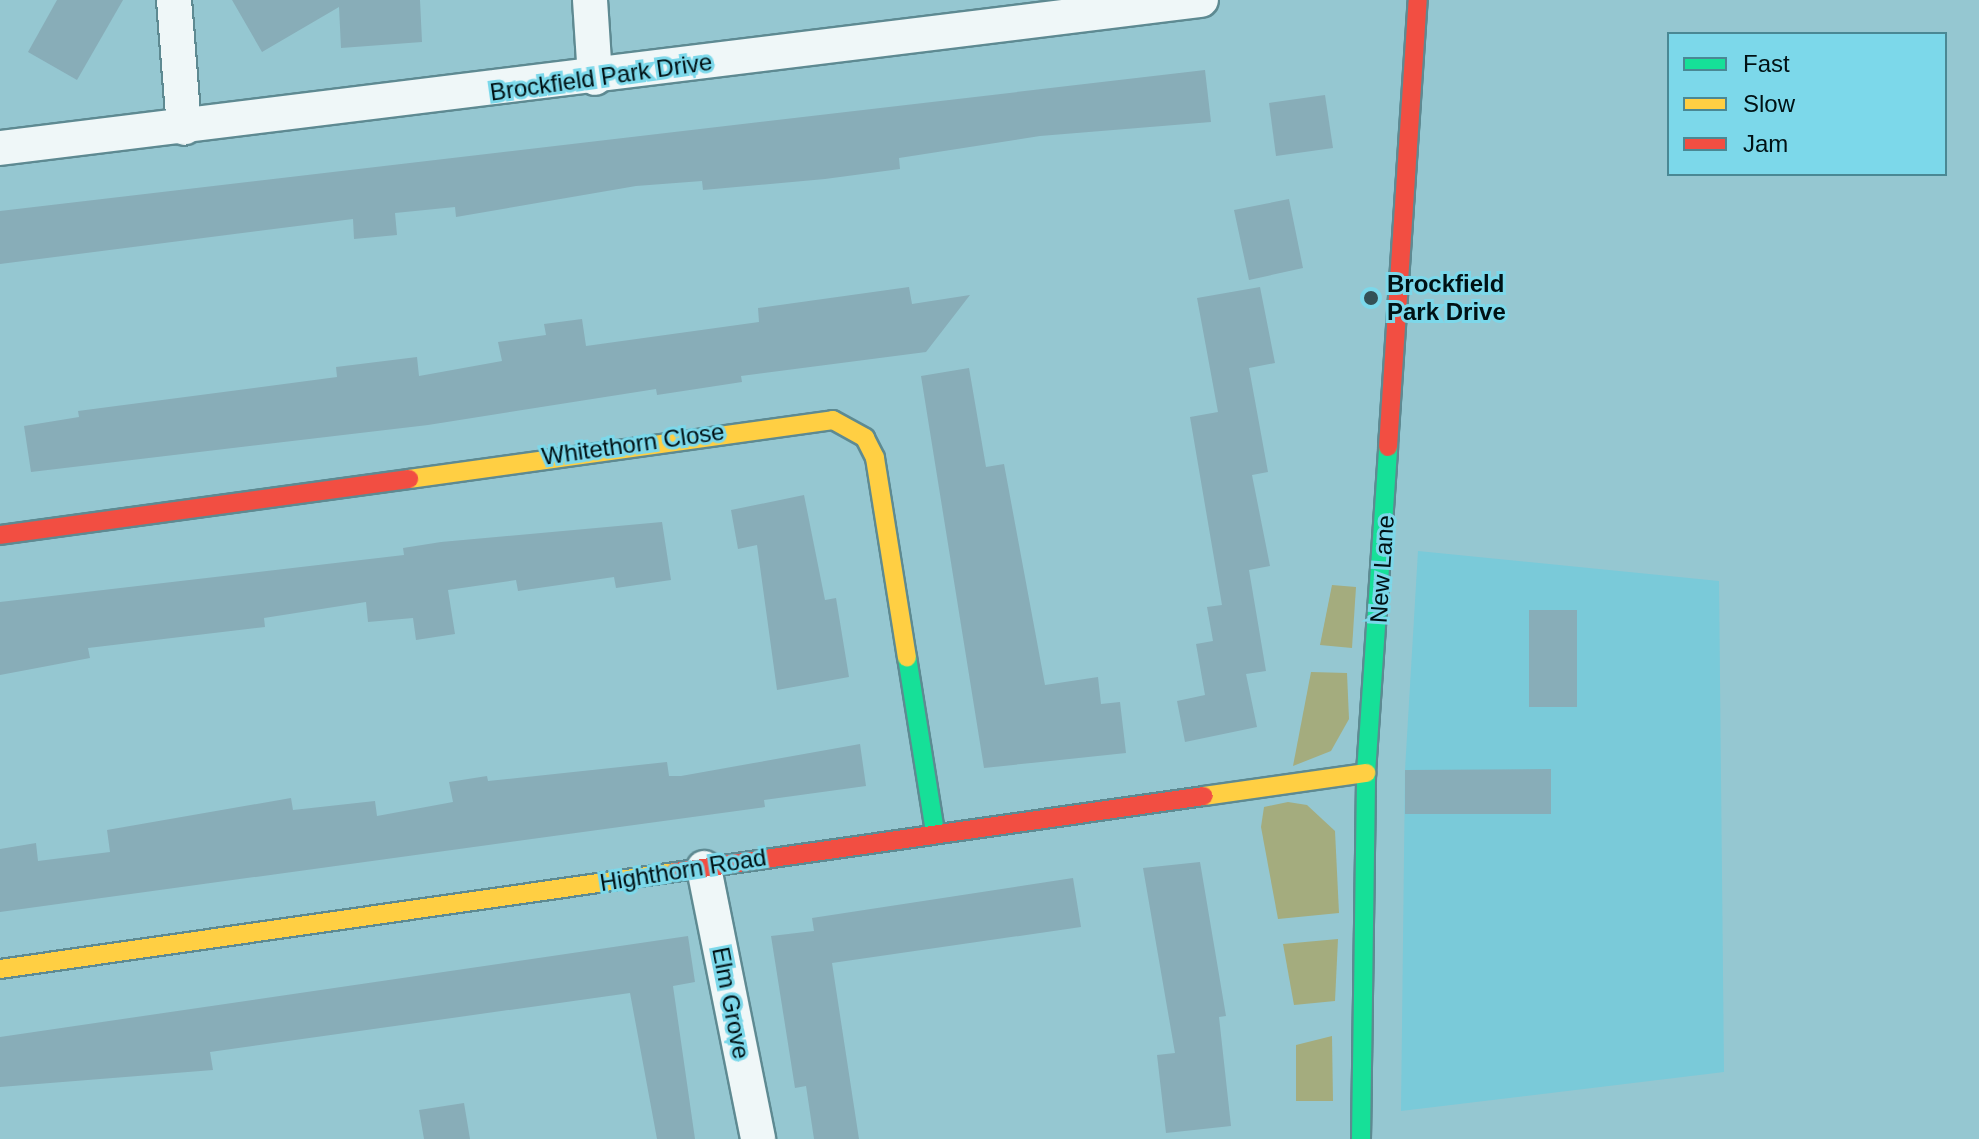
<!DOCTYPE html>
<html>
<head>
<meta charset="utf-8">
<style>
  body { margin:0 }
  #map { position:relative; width:1979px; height:1139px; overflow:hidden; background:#95c7d1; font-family:Arial,sans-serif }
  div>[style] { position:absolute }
  .built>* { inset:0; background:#7acad9 }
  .green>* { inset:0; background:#a4ac7e }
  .building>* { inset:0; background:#88adb8 }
  .roads { filter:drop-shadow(2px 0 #5e8a92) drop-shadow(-2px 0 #5e8a92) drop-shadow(0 2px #5e8a92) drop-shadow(0 -2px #5e8a92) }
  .street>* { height:34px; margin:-17px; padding:0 17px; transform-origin:17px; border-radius:17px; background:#eff7f8 }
  .fast>* { height:18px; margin:-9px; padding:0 9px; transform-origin:9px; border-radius:9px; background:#16e098 }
  .slow>* { height:18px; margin:-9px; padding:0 9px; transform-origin:9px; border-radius:9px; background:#ffcf43 }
  .jam>* { height:18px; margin:-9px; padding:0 9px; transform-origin:9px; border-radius:9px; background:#f24e42 }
  .dots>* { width:22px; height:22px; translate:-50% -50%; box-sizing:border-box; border:4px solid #7cd8ea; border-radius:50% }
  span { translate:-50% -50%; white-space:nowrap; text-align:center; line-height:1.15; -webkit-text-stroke:6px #7cd8ea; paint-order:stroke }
  .street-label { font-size:24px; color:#001114 }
  .poi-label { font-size:24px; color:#001114; font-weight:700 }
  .left { translate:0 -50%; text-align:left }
  .legend { position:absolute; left:1667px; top:32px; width:280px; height:144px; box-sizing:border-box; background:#7cd8ea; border:2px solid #4a8894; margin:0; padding:10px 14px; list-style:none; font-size:24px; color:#001114 }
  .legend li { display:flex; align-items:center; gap:16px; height:40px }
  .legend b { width:40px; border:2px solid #4a8894 }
</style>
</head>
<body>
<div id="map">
  <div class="built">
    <i style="clip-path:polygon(1418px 551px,1719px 581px,1724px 1072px,1401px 1111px,1405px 770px)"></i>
  </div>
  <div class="green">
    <i style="clip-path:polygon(1332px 585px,1356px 587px,1352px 648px,1320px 645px)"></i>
    <i style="clip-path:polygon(1311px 672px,1347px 673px,1349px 719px,1331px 751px,1293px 766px)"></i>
    <i style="clip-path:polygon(1288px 802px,1307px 805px,1335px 831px,1339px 913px,1278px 919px,1261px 827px,1264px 807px)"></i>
    <i style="clip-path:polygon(1338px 939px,1335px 1001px,1294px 1005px,1283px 944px)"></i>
    <i style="clip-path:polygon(1332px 1036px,1333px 1101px,1296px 1101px,1296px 1045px)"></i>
  </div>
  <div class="building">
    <i style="clip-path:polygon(57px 0,123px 0,77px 80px,28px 52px)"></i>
    <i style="clip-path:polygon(232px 0,420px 0,422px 42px,341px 48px,339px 7px,262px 52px)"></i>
    <i style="clip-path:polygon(1205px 70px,1211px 122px,1040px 136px,899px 158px,900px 169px,825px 179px,703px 190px,702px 181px,636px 186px,456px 217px,455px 207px,395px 213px,397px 235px,354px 239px,353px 219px,0 264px,0 211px)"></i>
    <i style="clip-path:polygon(1325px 95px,1333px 148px,1276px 156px,1269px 103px)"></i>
    <i style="clip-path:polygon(1289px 199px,1303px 268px,1249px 280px,1234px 210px)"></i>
    <i style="clip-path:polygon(909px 287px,912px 304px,970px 295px,926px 352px,741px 376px,742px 382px,657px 395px,656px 389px,428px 425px,31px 472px,24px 426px,79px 417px,78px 411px,337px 377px,336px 367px,417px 357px,419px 376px,502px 361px,498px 342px,546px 335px,544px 324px,582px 319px,586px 346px,759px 322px,758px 308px)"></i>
    <i style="clip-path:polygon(1260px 287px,1275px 363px,1249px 368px,1268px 472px,1252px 475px,1270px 566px,1249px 570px,1266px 671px,1246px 674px,1257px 727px,1185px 742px,1177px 701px,1205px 695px,1196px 644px,1213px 641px,1207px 607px,1222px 605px,1190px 417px,1218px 412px,1197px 298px)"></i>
    <i style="clip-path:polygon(969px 368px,986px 467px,1004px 464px,1045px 685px,1098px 677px,1101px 704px,1120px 702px,1126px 753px,984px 768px,921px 376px)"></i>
    <i style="clip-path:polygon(804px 495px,825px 600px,836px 598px,849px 677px,777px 690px,757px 545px,738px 549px,731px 510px)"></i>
    <i style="clip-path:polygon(662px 522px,671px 580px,616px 588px,614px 577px,518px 591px,516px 580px,448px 590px,455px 634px,416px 640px,413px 618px,368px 622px,366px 602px,264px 618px,265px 627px,88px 648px,90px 658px,0 675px,0 602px,404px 555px,403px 548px,441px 542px)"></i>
    <i style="clip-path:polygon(1529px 610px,1577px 610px,1577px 707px,1529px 707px)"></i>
    <i style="clip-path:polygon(860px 744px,866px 786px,764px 800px,765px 807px,0 912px,0 849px,36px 843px,38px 861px,110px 852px,107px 830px,291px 798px,293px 810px,375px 801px,377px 816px,453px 802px,449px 782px,487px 776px,488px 781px,667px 762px,669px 776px,681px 776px)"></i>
    <i style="clip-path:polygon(1551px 769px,1551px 814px,1405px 814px,1405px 770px)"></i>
    <i style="clip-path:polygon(1200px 862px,1226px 1016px,1219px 1017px,1231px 1126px,1166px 1133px,1157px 1055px,1175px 1053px,1143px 868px)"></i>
    <i style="clip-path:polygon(1073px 878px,1081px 927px,832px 963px,859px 1139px,814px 1139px,806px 1086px,795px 1088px,771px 936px,814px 931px,812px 918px)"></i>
    <i style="clip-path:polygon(688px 936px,695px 982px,673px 986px,695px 1139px,657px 1139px,630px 993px,210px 1052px,213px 1070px,0 1087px,0 1037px)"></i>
    <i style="clip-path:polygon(464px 1103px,470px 1139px,424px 1139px,419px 1110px)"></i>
  </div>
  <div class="roads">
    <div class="street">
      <i style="left:174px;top:0;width:128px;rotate:85.5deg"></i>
      <i style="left:590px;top:0;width:78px;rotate:86.3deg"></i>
      <i style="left:0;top:148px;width:1210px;rotate:-7.03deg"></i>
      <i style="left:704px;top:868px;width:276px;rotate:78.7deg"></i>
    </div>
    <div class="fast">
      <i style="left:907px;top:657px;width:176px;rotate:80.9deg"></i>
      <i style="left:1361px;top:1139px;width:366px;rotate:-89.2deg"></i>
      <i style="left:1366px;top:773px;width:327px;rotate:-86.1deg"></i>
    </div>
    <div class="slow">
      <i style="left:409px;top:479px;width:428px;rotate:-7.9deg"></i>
      <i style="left:833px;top:420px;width:37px;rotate:29deg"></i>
      <i style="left:865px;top:438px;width:22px;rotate:63deg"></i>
      <i style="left:875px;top:458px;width:202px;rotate:80.9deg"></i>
      <i style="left:1204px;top:796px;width:164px;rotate:-8.1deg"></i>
      <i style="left:0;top:969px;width:682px;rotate:-8.18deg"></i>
    </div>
    <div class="jam">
      <i style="left:1388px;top:447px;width:448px;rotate:-86.2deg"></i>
      <i style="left:0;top:535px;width:413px;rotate:-7.8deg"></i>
      <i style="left:675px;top:872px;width:534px;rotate:-8.18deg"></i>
    </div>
  </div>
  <div class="dots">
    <i style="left:1371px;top:298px;background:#345156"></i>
  </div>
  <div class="street-label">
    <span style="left:601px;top:77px;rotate:-8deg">Brockfield Park Drive</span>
    <span style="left:633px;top:444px;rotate:-8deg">Whitethorn Close</span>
    <span style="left:1382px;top:569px;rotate:-86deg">New Lane</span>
    <span style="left:683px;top:870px;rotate:-9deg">Highthorn Road</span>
    <span style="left:731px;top:1003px;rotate:79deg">Elm Grove</span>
  </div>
  <div class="poi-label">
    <span class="left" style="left:1387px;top:298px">Brockfield<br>Park Drive</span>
  </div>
  <ul class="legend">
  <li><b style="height:10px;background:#16e098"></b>Fast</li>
  <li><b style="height:10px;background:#ffcf43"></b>Slow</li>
  <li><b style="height:10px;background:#f24e42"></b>Jam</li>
  </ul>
</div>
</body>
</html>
